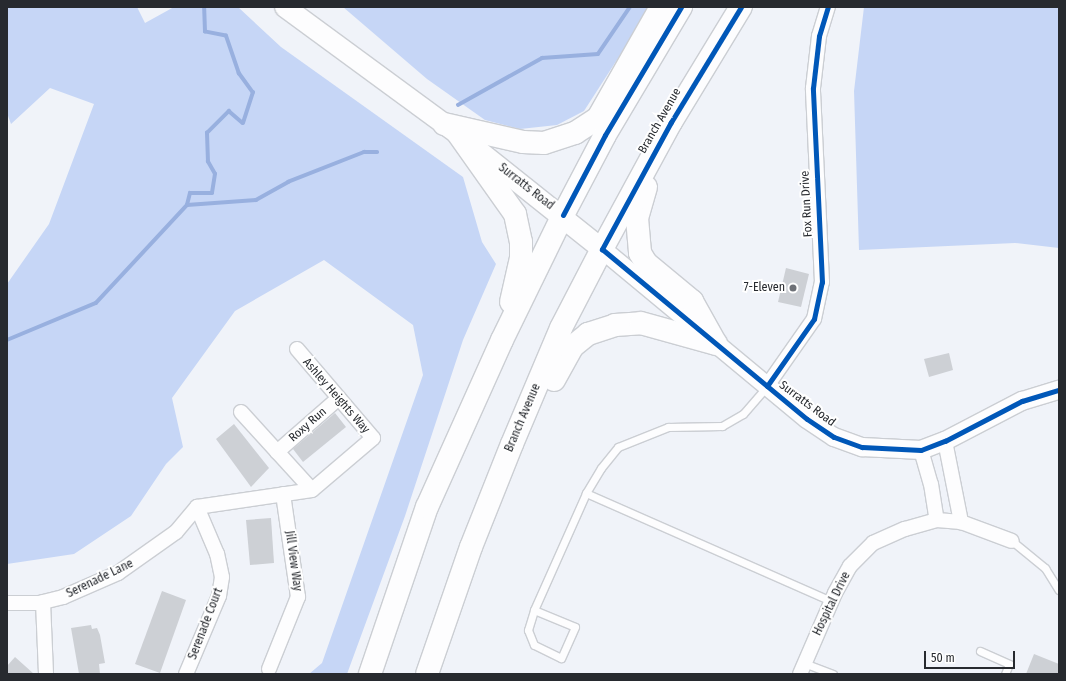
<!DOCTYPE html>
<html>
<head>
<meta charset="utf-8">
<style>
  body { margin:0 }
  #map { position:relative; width:1066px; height:681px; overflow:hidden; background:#f0f3f9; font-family:"Fira Sans Condensed",sans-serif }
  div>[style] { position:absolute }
  .forest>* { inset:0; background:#c6d6f6 }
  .stream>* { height:3.5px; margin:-1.75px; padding:0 1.75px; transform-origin:1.75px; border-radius:1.75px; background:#98b0df }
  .building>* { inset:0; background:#cdd0d5 }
  .roads { filter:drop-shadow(1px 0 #cbced3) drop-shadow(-1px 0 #cbced3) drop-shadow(0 1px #cbced3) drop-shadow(0 -1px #cbced3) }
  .service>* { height:7px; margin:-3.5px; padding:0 3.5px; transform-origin:3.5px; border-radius:3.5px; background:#fdfdfe }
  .minor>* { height:14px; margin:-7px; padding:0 7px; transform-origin:7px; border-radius:7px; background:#fdfdfe }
  .tertiary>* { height:18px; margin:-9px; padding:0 9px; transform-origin:9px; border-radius:9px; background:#fdfdfe }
  .secondary>* { height:20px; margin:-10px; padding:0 10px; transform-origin:10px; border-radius:10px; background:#fdfdfe }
  .trunk>* { height:22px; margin:-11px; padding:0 11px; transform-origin:11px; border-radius:11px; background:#fdfdfe }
  .motorway>* { height:22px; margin:-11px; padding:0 11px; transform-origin:11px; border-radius:11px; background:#fdfdfe }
  .cycleway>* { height:5px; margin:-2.5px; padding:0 2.5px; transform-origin:2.5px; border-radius:2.5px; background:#0057b8 }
  .dots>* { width:11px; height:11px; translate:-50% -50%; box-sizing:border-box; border:2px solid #fff; border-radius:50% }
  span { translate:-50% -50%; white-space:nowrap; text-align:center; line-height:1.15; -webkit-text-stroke:4px #fff; paint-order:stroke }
  .street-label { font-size:12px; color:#272a2f }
  .poi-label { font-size:12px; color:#272a2f }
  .right { translate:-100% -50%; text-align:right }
  .frame { position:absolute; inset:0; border:8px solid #272a2f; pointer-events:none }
  .scale { position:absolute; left:924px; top:651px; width:91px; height:18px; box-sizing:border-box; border:2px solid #272a2f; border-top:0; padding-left:5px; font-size:12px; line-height:14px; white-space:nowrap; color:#272a2f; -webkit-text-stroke:3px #fff; paint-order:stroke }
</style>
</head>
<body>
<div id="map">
  <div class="forest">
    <i style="clip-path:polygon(7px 7px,137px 7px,145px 23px,174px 7px,238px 7px,281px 47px,463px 177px,482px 242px,496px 264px,463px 340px,405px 516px,347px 674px,309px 674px,322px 663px,423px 375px,413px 325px,324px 260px,235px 311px,172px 398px,183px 447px,166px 464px,131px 516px,74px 554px,7px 564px,7px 284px,49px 224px,94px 104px,50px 88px,11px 124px,7px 113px)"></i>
    <i style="clip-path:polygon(343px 7px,651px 7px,584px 111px,557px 125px,520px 129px,485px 120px,427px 79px)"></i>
    <i style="clip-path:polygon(864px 7px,1059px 7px,1059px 248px,1015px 243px,859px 250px,854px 91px)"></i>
  </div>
  <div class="stream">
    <i style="left:458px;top:105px;width:96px;rotate:-29.2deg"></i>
    <i style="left:542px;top:58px;width:56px;rotate:-4.1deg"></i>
    <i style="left:598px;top:54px;width:57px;rotate:-55.8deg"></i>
    <i style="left:187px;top:205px;width:12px;rotate:-76deg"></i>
    <i style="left:190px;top:193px;width:22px"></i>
    <i style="left:212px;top:193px;width:19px;rotate:-81deg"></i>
    <i style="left:215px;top:174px;width:14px;rotate:-120deg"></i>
    <i style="left:208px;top:162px;width:29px;rotate:-92deg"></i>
    <i style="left:207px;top:133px;width:31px;rotate:-45deg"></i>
    <i style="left:229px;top:111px;width:18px;rotate:41deg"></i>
    <i style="left:243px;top:123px;width:32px;rotate:-72deg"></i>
    <i style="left:253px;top:93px;width:24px;rotate:-126deg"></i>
    <i style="left:239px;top:74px;width:40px;rotate:-108.9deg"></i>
    <i style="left:226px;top:36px;width:21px;rotate:-169deg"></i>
    <i style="left:205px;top:32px;width:25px;rotate:-92deg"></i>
    <i style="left:7px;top:340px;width:96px;rotate:-22.6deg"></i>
    <i style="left:96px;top:303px;width:134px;rotate:-47.1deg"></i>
    <i style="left:187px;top:205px;width:69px;rotate:-4.1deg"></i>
    <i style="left:256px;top:200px;width:37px;rotate:-29deg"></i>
    <i style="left:288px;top:182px;width:82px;rotate:-21.5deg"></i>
    <i style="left:364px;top:152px;width:13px"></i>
  </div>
  <div class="building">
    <i style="clip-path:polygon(786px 268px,809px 274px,801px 307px,778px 302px)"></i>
    <i style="clip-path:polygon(949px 353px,953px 370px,929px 377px,924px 359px)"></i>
    <i style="clip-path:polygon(335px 413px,346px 427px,303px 462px,293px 449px)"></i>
    <i style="clip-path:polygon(234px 424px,269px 468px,251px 487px,216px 439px)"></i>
    <i style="clip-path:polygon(271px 518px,274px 563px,250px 565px,246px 520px)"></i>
    <i style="clip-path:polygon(162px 591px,186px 600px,160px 673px,135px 664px)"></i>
    <i style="clip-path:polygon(91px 625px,92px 629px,97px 628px,100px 635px,105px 663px,99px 664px,100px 674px,79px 674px,71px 628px)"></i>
    <i style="clip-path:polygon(1034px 654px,1059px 664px,1059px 674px,1026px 674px)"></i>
    <i style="clip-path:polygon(15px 657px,34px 674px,7px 674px,7px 666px)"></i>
  </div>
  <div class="roads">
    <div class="service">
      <i style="left:586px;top:493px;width:268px;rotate:23.8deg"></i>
      <i style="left:1012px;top:541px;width:43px;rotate:39.3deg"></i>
      <i style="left:1045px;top:568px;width:26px;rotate:58deg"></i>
      <i style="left:534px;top:610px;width:44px;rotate:22.5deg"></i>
      <i style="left:575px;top:627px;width:34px;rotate:114deg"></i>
      <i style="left:561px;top:658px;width:30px;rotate:-154deg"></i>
      <i style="left:534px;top:645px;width:16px;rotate:-112deg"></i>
      <i style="left:528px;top:630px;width:21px;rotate:-73deg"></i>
      <i style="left:534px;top:610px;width:128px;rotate:-66deg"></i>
      <i style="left:586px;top:493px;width:29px;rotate:-59deg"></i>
      <i style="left:601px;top:468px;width:27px;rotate:-51deg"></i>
      <i style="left:618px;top:447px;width:54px;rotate:-21.8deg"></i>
      <i style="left:668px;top:427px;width:54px;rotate:-1.1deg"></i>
      <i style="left:722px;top:426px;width:24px;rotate:-30deg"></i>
      <i style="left:743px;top:414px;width:37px;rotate:-49deg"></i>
      <i style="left:980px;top:651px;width:32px;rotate:24deg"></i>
      <i style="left:1009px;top:664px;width:11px;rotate:112deg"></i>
      <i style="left:804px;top:663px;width:31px;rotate:21deg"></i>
    </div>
    <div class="minor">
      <i style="left:767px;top:386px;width:82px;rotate:-55deg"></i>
      <i style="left:814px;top:319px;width:38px;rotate:-78deg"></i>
      <i style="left:822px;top:282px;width:194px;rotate:-92.7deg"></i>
      <i style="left:813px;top:88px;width:52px;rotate:-83.4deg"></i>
      <i style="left:819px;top:36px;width:30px;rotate:-73deg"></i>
      <i style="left:241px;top:412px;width:105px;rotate:47.7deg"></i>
      <i style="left:945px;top:441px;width:83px;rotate:78.8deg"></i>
      <i style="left:921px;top:450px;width:35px;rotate:74deg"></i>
      <i style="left:931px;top:484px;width:36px;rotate:81deg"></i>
      <i style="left:277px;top:452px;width:82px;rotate:-41.1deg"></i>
      <i style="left:197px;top:507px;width:116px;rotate:-8.4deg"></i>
      <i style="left:312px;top:490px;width:80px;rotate:-40.4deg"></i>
      <i style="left:373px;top:438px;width:117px;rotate:-130.5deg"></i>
      <i style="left:43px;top:602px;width:72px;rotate:87.6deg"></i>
      <i style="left:7px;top:603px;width:32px"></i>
      <i style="left:39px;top:603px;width:25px;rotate:-14deg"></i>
      <i style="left:63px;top:597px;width:60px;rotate:-23.6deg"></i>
      <i style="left:118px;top:573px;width:71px;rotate:-35.3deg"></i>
      <i style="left:176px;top:532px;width:33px;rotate:-50deg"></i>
      <i style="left:269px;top:669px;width:78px;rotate:-68.1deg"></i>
      <i style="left:298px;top:597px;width:104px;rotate:-98.3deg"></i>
      <i style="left:186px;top:674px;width:85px;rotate:-67.1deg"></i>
      <i style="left:219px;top:596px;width:19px;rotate:-81deg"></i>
      <i style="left:222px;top:577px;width:24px;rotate:-102deg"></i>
      <i style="left:217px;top:554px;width:51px;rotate:-113.1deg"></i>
      <i style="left:800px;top:674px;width:88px;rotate:-66.6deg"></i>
      <i style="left:835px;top:593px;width:31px;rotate:-61deg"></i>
      <i style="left:850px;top:566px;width:33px;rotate:-45deg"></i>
      <i style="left:873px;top:543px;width:35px;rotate:-24deg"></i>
      <i style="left:905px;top:529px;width:33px;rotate:-16deg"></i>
      <i style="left:937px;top:520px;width:24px;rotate:5deg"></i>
      <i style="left:961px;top:522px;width:54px;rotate:20.4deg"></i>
    </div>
    <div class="tertiary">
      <i style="left:602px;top:249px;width:266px;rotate:39.7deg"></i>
      <i style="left:807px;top:419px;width:32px;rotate:34deg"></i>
      <i style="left:834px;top:437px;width:30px;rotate:20deg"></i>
      <i style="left:862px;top:447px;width:59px;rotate:2.9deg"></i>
      <i style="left:921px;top:450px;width:26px;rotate:-21deg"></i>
      <i style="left:945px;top:441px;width:87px;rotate:-27.5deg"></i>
      <i style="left:1022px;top:401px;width:39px;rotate:-17deg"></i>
    </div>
    <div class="secondary">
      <i style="left:285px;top:7px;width:216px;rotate:36.3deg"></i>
      <i style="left:459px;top:135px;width:183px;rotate:38.6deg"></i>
    </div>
    <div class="trunk">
      <i style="left:459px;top:135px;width:97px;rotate:54.7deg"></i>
      <i style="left:515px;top:214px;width:29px;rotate:78deg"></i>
      <i style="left:521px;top:242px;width:16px;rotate:90deg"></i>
      <i style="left:521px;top:258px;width:45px;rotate:102.8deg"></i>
      <i style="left:554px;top:380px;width:38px;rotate:-61deg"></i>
      <i style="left:572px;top:347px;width:21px;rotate:-39deg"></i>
      <i style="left:588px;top:334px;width:28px;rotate:-18deg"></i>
      <i style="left:615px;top:325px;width:26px;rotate:-4deg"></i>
      <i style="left:641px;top:323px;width:78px;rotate:15.6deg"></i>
      <i style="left:370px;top:674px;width:176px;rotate:-71.2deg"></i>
      <i style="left:427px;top:507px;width:183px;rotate:-65.8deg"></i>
      <i style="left:502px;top:340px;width:139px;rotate:-64deg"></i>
      <i style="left:427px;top:674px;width:134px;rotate:-70.9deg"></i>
      <i style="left:471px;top:547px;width:111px;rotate:-68.3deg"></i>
      <i style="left:512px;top:444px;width:126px;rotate:-67.1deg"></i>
      <i style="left:561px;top:328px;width:89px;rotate:-62.6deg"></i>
    </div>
    <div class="motorway">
      <i style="left:444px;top:124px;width:81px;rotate:12.8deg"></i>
      <i style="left:523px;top:142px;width:21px;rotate:3deg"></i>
      <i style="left:544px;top:143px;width:33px;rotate:-18deg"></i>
      <i style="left:575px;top:133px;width:27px;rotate:-33deg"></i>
      <i style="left:598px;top:118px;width:128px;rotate:-60.4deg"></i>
      <i style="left:646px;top:187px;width:32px;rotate:106deg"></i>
      <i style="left:637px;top:218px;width:35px;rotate:85deg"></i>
      <i style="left:640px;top:253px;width:12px;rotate:59deg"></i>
      <i style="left:646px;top:263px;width:60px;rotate:39.6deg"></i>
      <i style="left:692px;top:301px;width:49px;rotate:60.8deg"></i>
      <i style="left:563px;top:215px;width:90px;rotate:-62.3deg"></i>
      <i style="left:605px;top:135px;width:149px;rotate:-59.3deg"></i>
      <i style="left:602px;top:249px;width:145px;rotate:-61.5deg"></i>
      <i style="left:671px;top:122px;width:135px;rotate:-58.7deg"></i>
    </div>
  </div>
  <div class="cycleway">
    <i style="left:741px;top:7px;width:135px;rotate:121.3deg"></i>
    <i style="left:671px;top:122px;width:145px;rotate:118.5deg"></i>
    <i style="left:602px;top:249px;width:266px;rotate:39.7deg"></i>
    <i style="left:807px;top:419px;width:32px;rotate:34deg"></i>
    <i style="left:834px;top:437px;width:30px;rotate:20deg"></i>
    <i style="left:862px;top:447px;width:59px;rotate:2.9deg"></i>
    <i style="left:921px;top:450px;width:26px;rotate:-21deg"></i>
    <i style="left:945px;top:441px;width:87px;rotate:-27.5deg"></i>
    <i style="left:1022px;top:401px;width:39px;rotate:-17deg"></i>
    <i style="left:563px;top:215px;width:90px;rotate:-62.3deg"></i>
    <i style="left:605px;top:135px;width:149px;rotate:-59.3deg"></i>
    <i style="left:767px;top:386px;width:82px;rotate:-55deg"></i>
    <i style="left:814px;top:319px;width:38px;rotate:-78deg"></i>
    <i style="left:822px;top:282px;width:194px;rotate:-92.7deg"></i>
    <i style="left:813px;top:88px;width:52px;rotate:-83.4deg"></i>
    <i style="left:819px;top:36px;width:30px;rotate:-73deg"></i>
  </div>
  <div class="dots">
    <i style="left:793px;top:288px;background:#6d7076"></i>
  </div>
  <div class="street-label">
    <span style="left:660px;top:121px;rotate:-60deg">Branch Avenue</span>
    <span style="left:526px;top:187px;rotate:38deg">Surratts Road</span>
    <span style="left:807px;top:204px;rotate:-93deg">Fox Run Drive</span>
    <span style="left:336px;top:396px;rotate:49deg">Ashley Heights Way</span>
    <span style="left:807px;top:404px;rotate:37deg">Surratts Road</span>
    <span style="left:523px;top:418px;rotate:-67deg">Branch Avenue</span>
    <span style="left:308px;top:425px;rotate:-41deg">Roxy Run</span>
    <span style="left:293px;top:561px;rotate:82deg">Jill View Way</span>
    <span style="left:100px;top:579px;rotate:-26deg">Serenade Lane</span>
    <span style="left:832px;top:604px;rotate:-64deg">Hospital Drive</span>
    <span style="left:206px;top:624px;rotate:-69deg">Serenade Court</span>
  </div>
  <div class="poi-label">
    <span class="right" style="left:785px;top:288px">7-Eleven</span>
  </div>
  <div class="frame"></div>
  <div class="scale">50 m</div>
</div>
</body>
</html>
